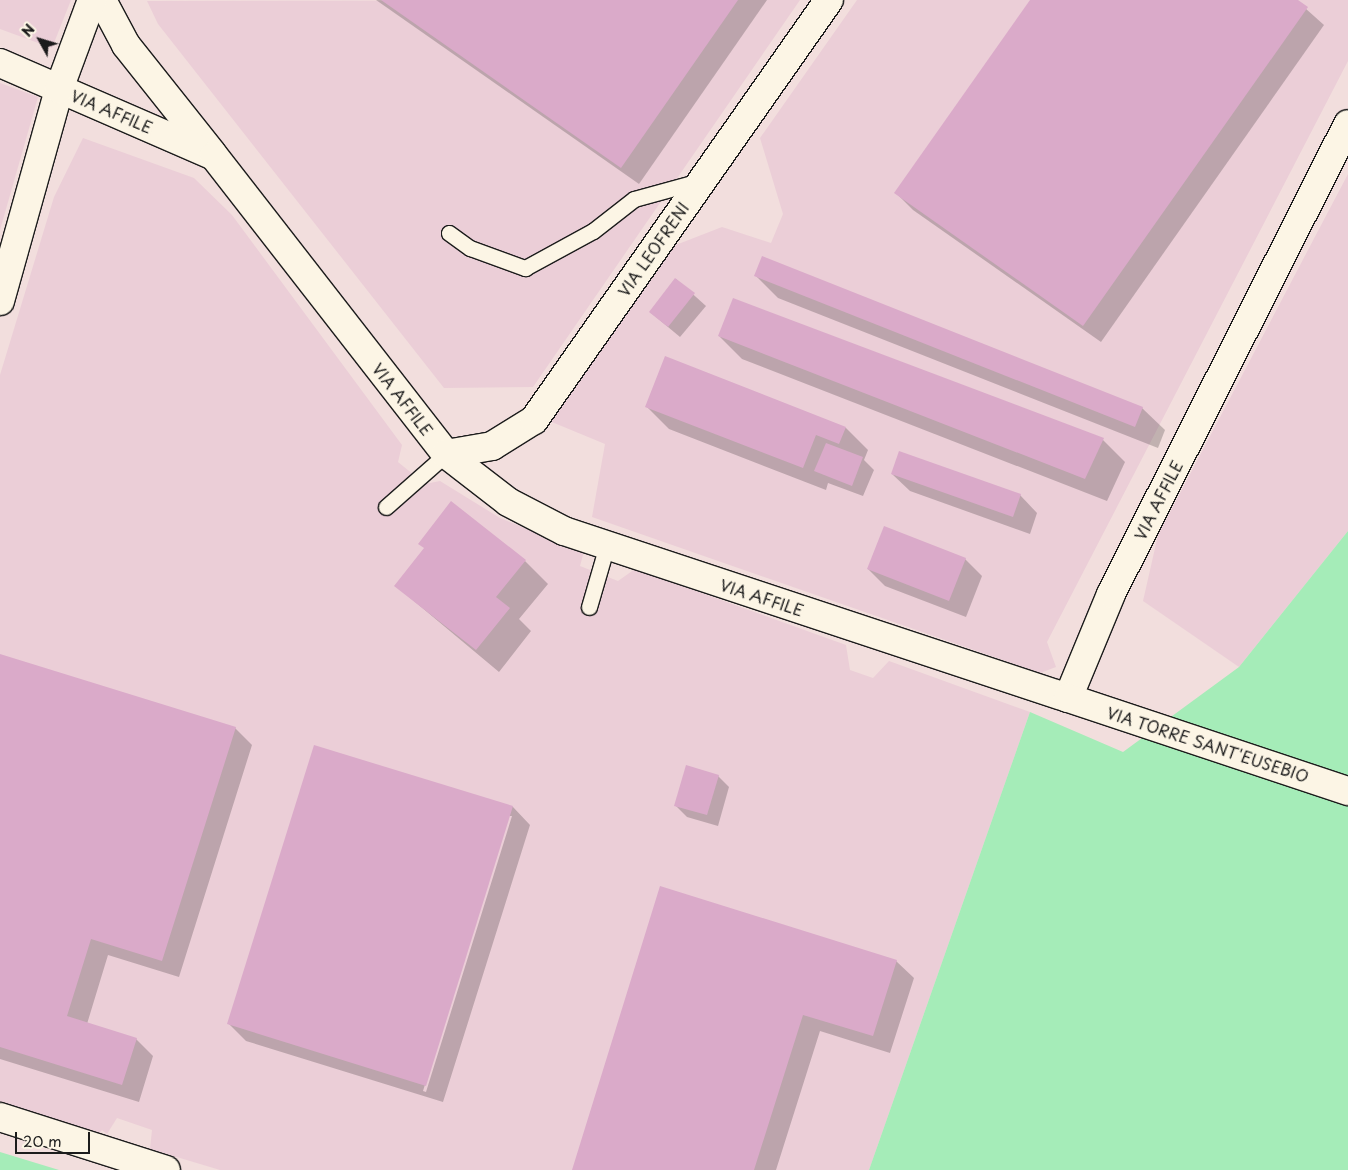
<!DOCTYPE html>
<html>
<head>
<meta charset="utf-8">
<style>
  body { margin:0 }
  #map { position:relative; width:1348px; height:1170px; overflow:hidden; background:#f2dedd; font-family:"Playpen Sans",sans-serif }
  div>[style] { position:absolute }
  .built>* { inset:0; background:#ebced7 }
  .green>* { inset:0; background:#a5ecb8 }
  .shadow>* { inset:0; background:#0003 }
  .building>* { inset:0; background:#daaac9 }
  .roads { filter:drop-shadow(1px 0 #1c1c1c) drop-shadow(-1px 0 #1c1c1c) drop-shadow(0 1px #1c1c1c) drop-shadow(0 -1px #1c1c1c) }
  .lane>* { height:15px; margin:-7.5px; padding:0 7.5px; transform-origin:7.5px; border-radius:7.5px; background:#fcf5e5 }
  .street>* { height:28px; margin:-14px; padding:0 14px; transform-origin:14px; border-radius:14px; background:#fcf5e5 }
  span { translate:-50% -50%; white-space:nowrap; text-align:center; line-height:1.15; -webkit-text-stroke:5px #fcf5e5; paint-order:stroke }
  .street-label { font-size:16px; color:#1c1c1c }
  .north { position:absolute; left:15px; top:15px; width:50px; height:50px; -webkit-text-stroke:4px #fcf5e5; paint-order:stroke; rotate:309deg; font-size:14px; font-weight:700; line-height:20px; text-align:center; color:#1c1c1c }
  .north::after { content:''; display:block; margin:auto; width:18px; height:22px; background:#1c1c1c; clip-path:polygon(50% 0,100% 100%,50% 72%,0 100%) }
  .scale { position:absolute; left:15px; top:1132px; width:75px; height:22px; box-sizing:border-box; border:2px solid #1c1c1c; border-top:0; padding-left:6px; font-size:15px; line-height:18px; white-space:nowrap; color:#1c1c1c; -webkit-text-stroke:4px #fcf5e5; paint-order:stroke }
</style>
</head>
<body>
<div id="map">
  <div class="built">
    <i style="clip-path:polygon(0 0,71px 0,52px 48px,0 29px)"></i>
    <i style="clip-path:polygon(800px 0,533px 387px,444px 388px,158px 24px,147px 1px)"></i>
    <i style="clip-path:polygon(857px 0,1348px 0,1348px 61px,1047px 642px,1056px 667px,1040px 673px,592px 517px,605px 444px,547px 420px,668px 248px,722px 227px,771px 243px,783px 214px,760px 138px)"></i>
    <i style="clip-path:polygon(0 83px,38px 97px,0 230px)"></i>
    <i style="clip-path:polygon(83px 138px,194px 178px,232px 215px,402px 445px,398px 462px,425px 484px,440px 481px,500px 518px,584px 551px,580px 566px,618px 581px,635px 569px,846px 645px,850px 670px,873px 678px,889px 661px,1030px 712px,869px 1170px,220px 1170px,150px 1149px,152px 1130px,117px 1118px,107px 1134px,102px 1130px,95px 1139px,0 1109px,0 375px,54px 197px)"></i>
    <i style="clip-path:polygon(1348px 174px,1348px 531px,1239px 667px,1143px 601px,1158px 535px)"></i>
  </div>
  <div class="green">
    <i style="clip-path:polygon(1348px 531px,1348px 1170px,869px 1170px,1030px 712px,1123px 752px,1239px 667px)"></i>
    <i style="clip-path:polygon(0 1152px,59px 1170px,0 1170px)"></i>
  </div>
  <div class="shadow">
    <i style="clip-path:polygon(376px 0,767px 0,639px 184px)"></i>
    <i style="clip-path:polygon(1032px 0,1296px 0,1324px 25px,1101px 342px,913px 210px,896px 193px)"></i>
    <i style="clip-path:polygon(756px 276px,1142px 408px,1165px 430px,1158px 448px,778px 298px)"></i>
    <i style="clip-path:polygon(676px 279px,706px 306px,680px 337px,650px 312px)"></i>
    <i style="clip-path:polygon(719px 336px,1103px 440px,1125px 462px,1107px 501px,742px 359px)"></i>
    <i style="clip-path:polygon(646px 406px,846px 428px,868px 450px,864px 460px,874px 470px,863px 496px,828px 483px,826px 490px,669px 429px)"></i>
    <i style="clip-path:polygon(892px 474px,1020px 495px,1037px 513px,1030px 534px,910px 491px)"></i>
    <i style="clip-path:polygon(965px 559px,982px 576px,966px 617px,885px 586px,868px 569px)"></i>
    <i style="clip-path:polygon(525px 561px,548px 584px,519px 619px,531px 631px,499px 672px,396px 586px)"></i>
    <i style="clip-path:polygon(0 655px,235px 728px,252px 745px,179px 977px,108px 955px,87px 1024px,136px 1039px,153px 1056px,139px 1102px,0 1059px)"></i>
    <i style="clip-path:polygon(evenodd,315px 747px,513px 807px,530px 825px,443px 1102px,246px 1041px,229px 1024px,315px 747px,509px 816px,512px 816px,426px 1092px,423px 1091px,509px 816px)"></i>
    <i style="clip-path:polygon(718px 776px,729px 787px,718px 826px,687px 817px,676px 806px)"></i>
    <i style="clip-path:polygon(661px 888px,896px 961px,914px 978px,890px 1053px,820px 1031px,776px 1170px,573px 1170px)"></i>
  </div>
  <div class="building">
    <i style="clip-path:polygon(381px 0,738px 0,621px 168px)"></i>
    <i style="clip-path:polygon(1030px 0,1298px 0,1308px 7px,1083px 326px,894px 193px)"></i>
    <i style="clip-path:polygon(762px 256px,1143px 407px,1135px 427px,754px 276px)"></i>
    <i style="clip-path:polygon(675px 278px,695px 293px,668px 327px,649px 312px)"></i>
    <i style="clip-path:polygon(733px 298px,1104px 438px,1085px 479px,718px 336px)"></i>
    <i style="clip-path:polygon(665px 356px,846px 427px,839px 444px,816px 435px,803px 468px,645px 407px)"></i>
    <i style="clip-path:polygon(826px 443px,863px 457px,852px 486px,814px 471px)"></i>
    <i style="clip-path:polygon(899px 451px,1021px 494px,1013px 517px,891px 474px)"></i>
    <i style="clip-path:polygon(451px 501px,526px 560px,496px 597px,510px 608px,476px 650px,394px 586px,424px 548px,418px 544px)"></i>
    <i style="clip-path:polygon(884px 526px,966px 558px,949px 601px,867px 569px)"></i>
    <i style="clip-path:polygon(0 654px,236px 727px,162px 961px,91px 939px,67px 1016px,137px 1038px,122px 1085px,0 1047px)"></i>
    <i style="clip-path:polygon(314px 745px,513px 806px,426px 1086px,227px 1024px)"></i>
    <i style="clip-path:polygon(686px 765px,719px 775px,707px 815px,674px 806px)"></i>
    <i style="clip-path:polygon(660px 886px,897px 960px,873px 1036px,803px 1015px,754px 1170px,572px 1170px)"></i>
  </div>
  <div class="roads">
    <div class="lane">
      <i style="left:449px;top:233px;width:26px;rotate:36deg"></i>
      <i style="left:470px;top:248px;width:59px;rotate:20deg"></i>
      <i style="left:525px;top:268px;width:77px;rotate:-28.6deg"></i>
      <i style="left:593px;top:231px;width:52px;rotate:-38deg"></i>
      <i style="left:634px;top:199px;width:68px;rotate:-15.3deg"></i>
      <i style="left:386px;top:507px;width:80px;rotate:-41.5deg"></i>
      <i style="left:589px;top:607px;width:65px;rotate:-73.8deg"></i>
    </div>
    <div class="street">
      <i style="left:102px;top:0;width:51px;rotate:61.9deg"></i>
      <i style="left:126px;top:45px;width:137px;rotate:51.5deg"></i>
      <i style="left:0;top:63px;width:233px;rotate:23.5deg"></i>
      <i style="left:214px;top:156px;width:378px;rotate:52.1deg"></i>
      <i style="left:446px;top:454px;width:78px;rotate:37.7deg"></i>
      <i style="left:508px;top:502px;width:63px;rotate:27.4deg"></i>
      <i style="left:564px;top:531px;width:531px;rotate:18.33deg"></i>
      <i style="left:1068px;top:698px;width:113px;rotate:-67.5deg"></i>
      <i style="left:1111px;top:594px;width:526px;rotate:-63.24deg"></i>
      <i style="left:0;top:301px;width:220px;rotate:-74.4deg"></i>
      <i style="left:59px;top:89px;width:95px;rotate:-69.7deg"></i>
      <i style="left:446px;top:454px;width:47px;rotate:-9.9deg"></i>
      <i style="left:492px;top:446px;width:49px;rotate:-31.8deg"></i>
      <i style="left:534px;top:420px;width:513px;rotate:-54.92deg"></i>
      <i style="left:1068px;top:698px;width:295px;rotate:18.4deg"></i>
      <i style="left:0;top:1117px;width:174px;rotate:17.7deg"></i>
    </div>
  </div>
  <div class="street-label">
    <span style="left:112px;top:111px;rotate:23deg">VIA AFFILE</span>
    <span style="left:653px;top:249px;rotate:-55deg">VIA LEOFRENI</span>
    <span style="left:403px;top:399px;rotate:52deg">VIA AFFILE</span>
    <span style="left:1158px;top:500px;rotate:-63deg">VIA AFFILE</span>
    <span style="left:762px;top:597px;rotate:18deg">VIA AFFILE</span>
    <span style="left:1208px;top:744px;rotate:18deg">VIA TORRE SANT'EUSEBIO</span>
  </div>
  <div class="north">N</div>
  <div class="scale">20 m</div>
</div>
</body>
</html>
